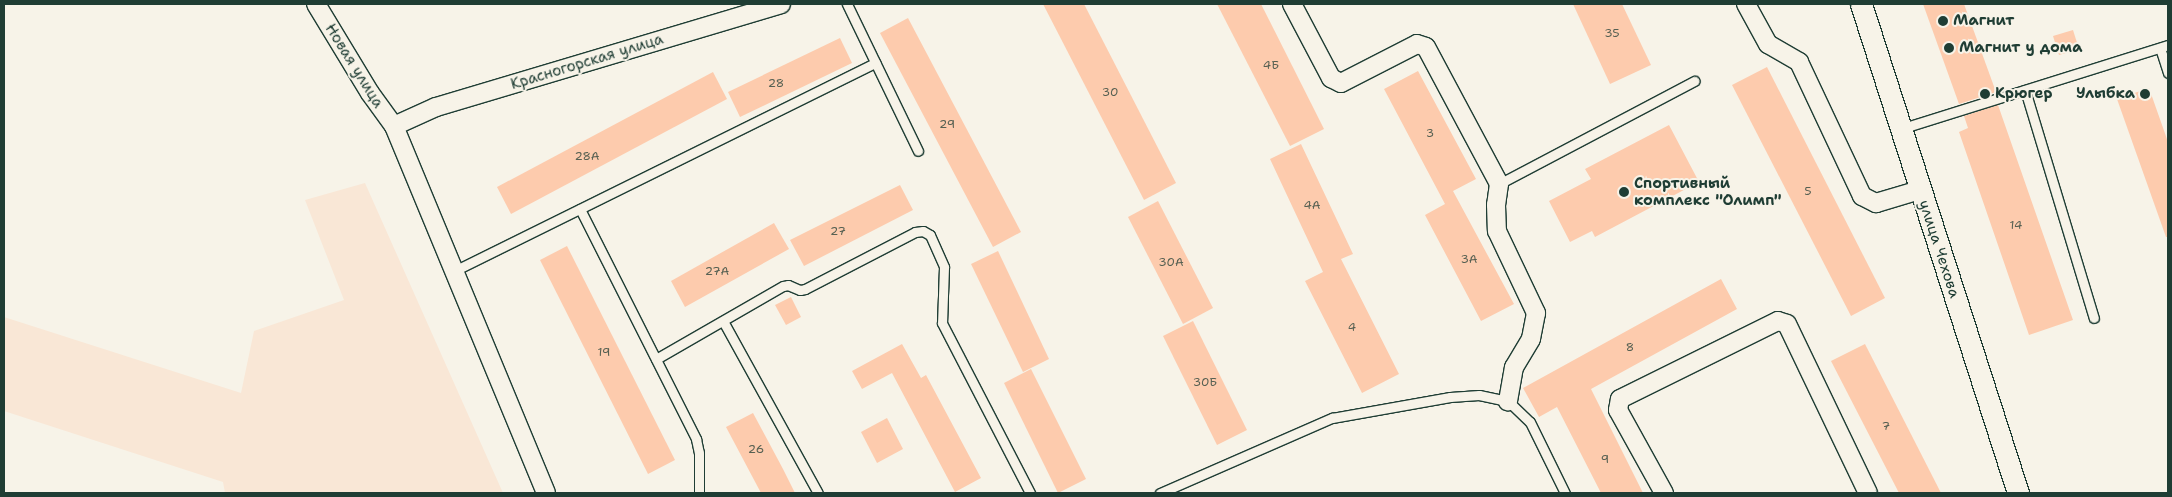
<!DOCTYPE html>
<html>
<head>
<meta charset="utf-8">
<style>
  body { margin:0 }
  #map { position:relative; width:2172px; height:497px; overflow:hidden; background:#f7f3e8; font-family:"Shantell Sans",sans-serif }
  div>[style] { position:absolute }
  .built>* { inset:0; background:#f9e7d6 }
  .building>* { inset:0; background:#fdcbad }
  .roads { filter:drop-shadow(1px 0 #1f3d34) drop-shadow(-1px 0 #1f3d34) drop-shadow(0 1px #1f3d34) drop-shadow(0 -1px #1f3d34) }
  .service>* { height:9px; margin:-4.5px; padding:0 4.5px; transform-origin:4.5px; border-radius:4.5px; background:#f7f3e8 }
  .minor>* { height:18px; margin:-9px; padding:0 9px; transform-origin:9px; border-radius:9px; background:#f7f3e8 }
  .tertiary>* { height:21px; margin:-10.5px; padding:0 10.5px; transform-origin:10.5px; border-radius:10.5px; background:#f7f3e8 }
  .dots>* { width:14px; height:14px; translate:-50% -50%; box-sizing:border-box; border:2px solid #f7f3e8; border-radius:50% }
  span { translate:-50% -50%; white-space:nowrap; text-align:center; line-height:1.15; -webkit-text-stroke:4px #f7f3e8; paint-order:stroke }
  .number-label { font-size:12px; color:#566052 }
  .number-label span { -webkit-text-stroke-width:0 }
  .poi-label { font-size:15px; color:#1f3d34; font-weight:700 }
  .left { translate:0 -50%; text-align:left }
  .right { translate:-100% -50%; text-align:right }
  .street-label { font-size:15px; color:#1f3d34 }
  .frame { position:absolute; inset:0; border:5px solid #1f3d34; pointer-events:none }
</style>
</head>
<body>
<div id="map">
  <div class="built">
    <i style="clip-path:polygon(365px 183px,503px 493px,225px 493px,223px 482px,4px 411px,4px 317px,241px 393px,254px 331px,344px 300px,305px 200px)"></i>
  </div>
  <div class="building">
    <i style="clip-path:polygon(1043px 4px,1084px 4px,1176px 183px,1144px 200px)"></i>
    <i style="clip-path:polygon(1217px 4px,1261px 4px,1324px 129px,1290px 146px)"></i>
    <i style="clip-path:polygon(1573px 4px,1622px 4px,1651px 65px,1610px 84px)"></i>
    <i style="clip-path:polygon(1923px 4px,1964px 4px,1996px 92px,1959px 104px)"></i>
    <i style="clip-path:polygon(908px 18px,1021px 232px,993px 247px,880px 33px)"></i>
    <i style="clip-path:polygon(2073px 30px,2079px 49px,2059px 55px,2053px 36px)"></i>
    <i style="clip-path:polygon(840px 38px,852px 63px,740px 117px,728px 92px)"></i>
    <i style="clip-path:polygon(1767px 67px,1885px 298px,1851px 316px,1732px 85px)"></i>
    <i style="clip-path:polygon(1418px 71px,1476px 179px,1453px 191px,1514px 304px,1481px 321px,1425px 215px,1445px 204px,1384px 89px)"></i>
    <i style="clip-path:polygon(713px 72px,727px 99px,511px 214px,497px 187px)"></i>
    <i style="clip-path:polygon(2149px 88px,2168px 142px,2168px 237px,2166px 237px,2117px 99px)"></i>
    <i style="clip-path:polygon(1998px 105px,2073px 320px,2029px 335px,1959px 132px,1968px 128px,1964px 116px)"></i>
    <i style="clip-path:polygon(1669px 125px,1699px 182px,1595px 237px,1592px 231px,1570px 242px,1549px 201px,1591px 179px,1585px 169px)"></i>
    <i style="clip-path:polygon(1301px 144px,1353px 254px,1341px 259px,1399px 374px,1362px 393px,1305px 281px,1323px 272px,1270px 159px)"></i>
    <i style="clip-path:polygon(900px 185px,913px 210px,804px 266px,790px 240px)"></i>
    <i style="clip-path:polygon(1158px 201px,1213px 308px,1183px 324px,1128px 217px)"></i>
    <i style="clip-path:polygon(774px 223px,789px 249px,685px 307px,671px 281px)"></i>
    <i style="clip-path:polygon(567px 246px,675px 460px,648px 474px,540px 260px)"></i>
    <i style="clip-path:polygon(998px 251px,1049px 359px,1023px 372px,971px 264px)"></i>
    <i style="clip-path:polygon(1721px 279px,1737px 309px,1591px 389px,1643px 493px,1601px 493px,1557px 407px,1539px 417px,1523px 388px)"></i>
    <i style="clip-path:polygon(791px 297px,801px 317px,786px 325px,775px 305px)"></i>
    <i style="clip-path:polygon(1193px 321px,1247px 430px,1217px 445px,1163px 336px)"></i>
    <i style="clip-path:polygon(902px 344px,921px 378px,926px 375px,981px 478px,955px 492px,892px 373px,862px 389px,852px 371px)"></i>
    <i style="clip-path:polygon(1865px 344px,1941px 493px,1899px 493px,1831px 361px)"></i>
    <i style="clip-path:polygon(1031px 369px,1086px 479px,1058px 493px,1004px 383px)"></i>
    <i style="clip-path:polygon(753px 413px,783px 469px,795px 493px,761px 493px,726px 427px)"></i>
    <i style="clip-path:polygon(887px 418px,903px 449px,877px 463px,861px 432px)"></i>
  </div>
  <div class="roads">
    <div class="service">
      <i style="left:847px;top:4px;width:163px;rotate:64.2deg"></i>
      <i style="left:2160px;top:48px;width:26px;rotate:72deg"></i>
      <i style="left:2025px;top:90px;width:238px;rotate:73.2deg"></i>
      <i style="left:1900px;top:129px;width:281px;rotate:-17.4deg"></i>
      <i style="left:1499px;top:184px;width:221px;rotate:-27.8deg"></i>
      <i style="left:580px;top:209px;width:258px;rotate:63.2deg"></i>
      <i style="left:696px;top:439px;width:14px;rotate:78deg"></i>
      <i style="left:699px;top:453px;width:40px;rotate:90deg"></i>
      <i style="left:454px;top:271px;width:470px;rotate:-26.3deg"></i>
      <i style="left:723px;top:321px;width:196px;rotate:61.1deg"></i>
      <i style="left:656px;top:359px;width:146px;rotate:-29.9deg"></i>
      <i style="left:783px;top:286px;width:5px;rotate:-11deg"></i>
      <i style="left:788px;top:285px;width:13px;rotate:23deg"></i>
      <i style="left:800px;top:290px;width:5px;rotate:-11deg"></i>
      <i style="left:805px;top:289px;width:124px;rotate:-27.4deg"></i>
      <i style="left:915px;top:232px;width:8px;rotate:-7deg"></i>
      <i style="left:923px;top:231px;width:8px;rotate:30deg"></i>
      <i style="left:930px;top:235px;width:35px;rotate:66deg"></i>
      <i style="left:944px;top:267px;width:56px;rotate:92deg"></i>
      <i style="left:942px;top:323px;width:191px;rotate:62.6deg"></i>
      <i style="left:1160px;top:493px;width:188px;rotate:-23.6deg"></i>
      <i style="left:1332px;top:418px;width:120px;rotate:-10.1deg"></i>
      <i style="left:1450px;top:397px;width:29px;rotate:-4deg"></i>
      <i style="left:1479px;top:395px;width:30px;rotate:12deg"></i>
      <i style="left:1508px;top:401px;width:30px;rotate:44deg"></i>
      <i style="left:1530px;top:422px;width:79px;rotate:63.8deg"></i>
    </div>
    <div class="minor">
      <i style="left:316px;top:4px;width:104px;rotate:58.8deg"></i>
      <i style="left:370px;top:93px;width:41px;rotate:54deg"></i>
      <i style="left:394px;top:126px;width:397px;rotate:67.5deg"></i>
      <i style="left:1292px;top:4px;width:84px;rotate:62.2deg"></i>
      <i style="left:1331px;top:78px;width:11px;rotate:27deg"></i>
      <i style="left:1341px;top:83px;width:85px;rotate:-27.2deg"></i>
      <i style="left:1417px;top:44px;width:9px;rotate:18deg"></i>
      <i style="left:1426px;top:47px;width:155px;rotate:61.9deg"></i>
      <i style="left:1499px;top:184px;width:21px;rotate:98deg"></i>
      <i style="left:1496px;top:205px;width:26px;rotate:88deg"></i>
      <i style="left:1497px;top:231px;width:91px;rotate:64.6deg"></i>
      <i style="left:1536px;top:313px;width:26px;rotate:101deg"></i>
      <i style="left:1531px;top:339px;width:33px;rotate:121deg"></i>
      <i style="left:1514px;top:367px;width:35px;rotate:100deg"></i>
      <i style="left:1746px;top:4px;width:46px;rotate:61.2deg"></i>
      <i style="left:1768px;top:44px;width:36px;rotate:30deg"></i>
      <i style="left:1799px;top:62px;width:148px;rotate:64.8deg"></i>
      <i style="left:1862px;top:196px;width:16px;rotate:27deg"></i>
      <i style="left:1876px;top:203px;width:46px;rotate:-16.5deg"></i>
      <i style="left:394px;top:126px;width:46px;rotate:-24.3deg"></i>
      <i style="left:436px;top:107px;width:360px;rotate:-16.6deg"></i>
      <i style="left:1664px;top:493px;width:95px;rotate:-119deg"></i>
      <i style="left:1618px;top:410px;width:11px;rotate:-80deg"></i>
      <i style="left:1620px;top:399px;width:176px;rotate:-26.3deg"></i>
      <i style="left:1778px;top:321px;width:9px;rotate:18deg"></i>
      <i style="left:1787px;top:324px;width:187px;rotate:64.4deg"></i>
    </div>
    <div class="tertiary">
      <i style="left:1861px;top:4px;width:514px;rotate:72.2deg"></i>
    </div>
  </div>
  <div class="dots">
    <i style="left:1943px;top:21px;background:#1f3d34"></i>
    <i style="left:1949px;top:48px;background:#1f3d34"></i>
    <i style="left:1985px;top:94px;background:#1f3d34"></i>
    <i style="left:2145px;top:94px;background:#1f3d34"></i>
    <i style="left:1624px;top:192px;background:#1f3d34"></i>
  </div>
  <div class="number-label">
    <span style="left:1612px;top:34px">35</span>
    <span style="left:1271px;top:66px">4Б</span>
    <span style="left:776px;top:84px">28</span>
    <span style="left:1110px;top:93px">30</span>
    <span style="left:947px;top:125px">29</span>
    <span style="left:1430px;top:134px">3</span>
    <span style="left:587px;top:157px">28А</span>
    <span style="left:1808px;top:192px">5</span>
    <span style="left:1312px;top:206px">4А</span>
    <span style="left:2016px;top:226px">14</span>
    <span style="left:838px;top:232px">27</span>
    <span style="left:1469px;top:260px">3А</span>
    <span style="left:1171px;top:263px">30А</span>
    <span style="left:717px;top:272px">27А</span>
    <span style="left:1352px;top:328px">4</span>
    <span style="left:1630px;top:348px">8</span>
    <span style="left:604px;top:353px">19</span>
    <span style="left:1205px;top:383px">30Б</span>
    <span style="left:1886px;top:427px">7</span>
    <span style="left:756px;top:450px">26</span>
    <span style="left:1605px;top:460px">9</span>
  </div>
  <div class="poi-label">
    <span class="left" style="left:1953px;top:21px">Магнит</span>
    <span class="left" style="left:1959px;top:48px">Магнит у дома</span>
    <span class="left" style="left:1995px;top:94px">Крюгер</span>
    <span class="right" style="left:2135px;top:94px">Улыбка</span>
    <span class="left" style="left:1634px;top:192px">Спортивный<br>комплекс "Олимп"</span>
  </div>
  <div class="street-label">
    <span style="left:587px;top:62px;rotate:-17deg">Красногорская улица</span>
    <span style="left:354px;top:66px;rotate:58deg">Новая улица</span>
    <span style="left:1939px;top:249px;rotate:72deg">улица Чехова</span>
  </div>
  <div class="frame"></div>
</div>
</body>
</html>
